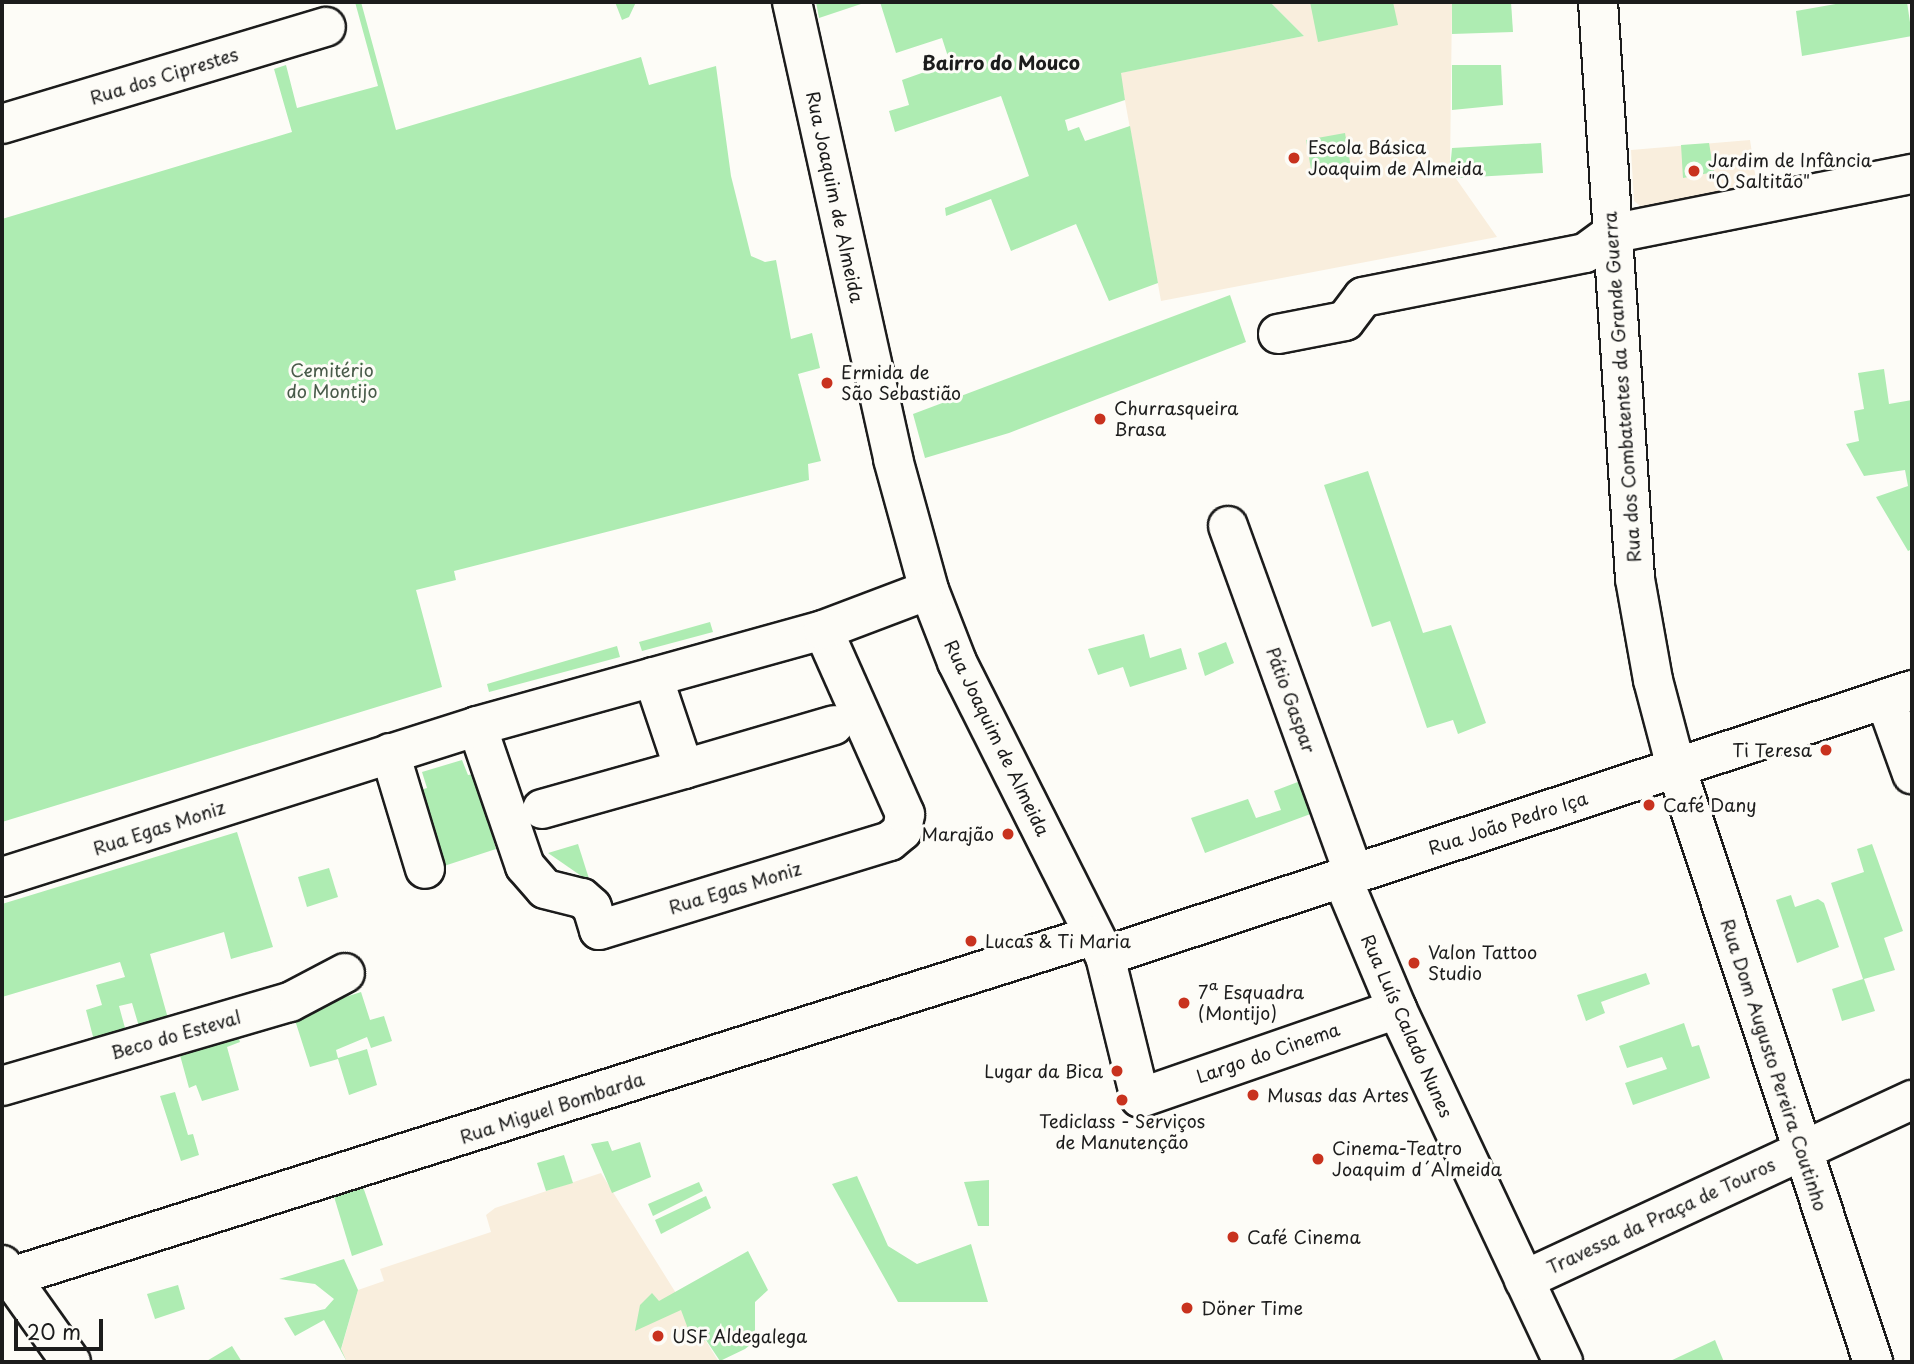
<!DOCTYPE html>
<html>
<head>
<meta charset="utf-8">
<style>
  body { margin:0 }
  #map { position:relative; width:1914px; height:1364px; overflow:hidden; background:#fdfcf7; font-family:"Playpen Sans",sans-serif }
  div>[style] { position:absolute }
  .built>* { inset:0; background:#f9eedd }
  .green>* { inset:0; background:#aeecb2 }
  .roads { filter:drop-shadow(2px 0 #1c1c1c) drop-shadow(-2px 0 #1c1c1c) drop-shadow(0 2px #1c1c1c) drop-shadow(0 -2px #1c1c1c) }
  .minor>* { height:38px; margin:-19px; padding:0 19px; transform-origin:19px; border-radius:19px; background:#fdfcf7 }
  .dots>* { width:19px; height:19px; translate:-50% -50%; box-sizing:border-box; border:4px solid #fdfcf7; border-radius:50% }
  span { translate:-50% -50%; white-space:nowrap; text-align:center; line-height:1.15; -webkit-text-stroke:6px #fdfcf7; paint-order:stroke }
  .street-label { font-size:18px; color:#1c1c1c }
  .poi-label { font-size:18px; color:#1c1c1c }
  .left { translate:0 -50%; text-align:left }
  .right { translate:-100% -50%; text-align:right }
  .park-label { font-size:18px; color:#485a49 }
  .neighbourhood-label { font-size:19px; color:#1c1c1c; font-weight:700 }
  .frame { position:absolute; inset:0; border:4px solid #1c1c1c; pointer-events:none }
  .scale { position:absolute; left:14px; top:1319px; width:89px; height:32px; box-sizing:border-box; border:4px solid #1c1c1c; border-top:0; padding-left:9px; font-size:21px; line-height:24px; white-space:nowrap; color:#1c1c1c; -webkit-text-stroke:5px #fdfcf7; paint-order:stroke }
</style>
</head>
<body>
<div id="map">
  <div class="built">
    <i style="clip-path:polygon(1270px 2px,1452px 2px,1450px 170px,1497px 237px,1161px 301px,1120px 73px,1304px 36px)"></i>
    <i style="clip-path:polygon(1750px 140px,1757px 186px,1644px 209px,1634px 201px,1631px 150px)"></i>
    <i style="clip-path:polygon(601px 1173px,719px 1362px,347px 1362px,341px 1350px,358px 1290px,384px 1281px,380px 1269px,491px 1232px,486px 1215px,495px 1208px)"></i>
  </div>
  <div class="green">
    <i style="clip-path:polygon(355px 2px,361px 2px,396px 130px,641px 57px,649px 85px,716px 66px,731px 176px,751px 256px,765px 262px,776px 260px,791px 339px,812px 333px,820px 368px,798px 374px,821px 461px,808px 464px,809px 480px,454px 571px,456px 580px,416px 590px,442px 687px,2px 822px,2px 219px,292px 132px,274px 69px,286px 65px,297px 108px,378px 86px)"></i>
    <i style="clip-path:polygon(615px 2px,636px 2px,629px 17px,622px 20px)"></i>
    <i style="clip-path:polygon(816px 2px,867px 2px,819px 18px)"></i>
    <i style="clip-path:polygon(880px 2px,1270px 2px,1304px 36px,1121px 73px,1125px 100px,1065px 120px,1068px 131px,1079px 127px,1085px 141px,1130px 126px,1158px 283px,1109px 301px,1076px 224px,1011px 251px,991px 199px,946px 216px,945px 208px,1029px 176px,1001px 96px,895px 132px,889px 111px,909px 105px,902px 80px,950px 63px,942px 38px,896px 53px)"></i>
    <i style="clip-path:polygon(1310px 2px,1393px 2px,1398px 25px,1318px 42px)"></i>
    <i style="clip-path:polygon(1452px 2px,1511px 2px,1513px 32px,1452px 34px)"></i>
    <i style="clip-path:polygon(1847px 2px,1907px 2px,1912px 36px,1802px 56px,1796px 11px)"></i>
    <i style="clip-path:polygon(1452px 65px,1501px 65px,1503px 105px,1452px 110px)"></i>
    <i style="clip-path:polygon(1345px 133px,1351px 168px,1312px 175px,1306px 140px)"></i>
    <i style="clip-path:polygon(1541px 143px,1543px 173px,1457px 178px,1450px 170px,1452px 148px)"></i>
    <i style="clip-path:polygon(1709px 143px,1714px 172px,1683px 178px,1681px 145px)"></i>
    <i style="clip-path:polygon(1230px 295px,1246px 342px,1009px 433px,925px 458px,913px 414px)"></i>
    <i style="clip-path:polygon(1884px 369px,1889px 404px,1912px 400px,1912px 549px,1908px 551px,1876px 497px,1908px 486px,1905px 470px,1864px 476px,1846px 444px,1859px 441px,1854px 411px,1864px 409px,1858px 373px)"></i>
    <i style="clip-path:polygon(1368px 471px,1423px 633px,1451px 625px,1486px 723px,1458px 734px,1453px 720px,1427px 728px,1390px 621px,1372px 627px,1324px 485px)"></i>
    <i style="clip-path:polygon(710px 622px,713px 632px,642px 651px,639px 642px)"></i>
    <i style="clip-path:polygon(1144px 634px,1150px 658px,1181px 648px,1187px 669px,1130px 687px,1123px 667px,1098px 675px,1088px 649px)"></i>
    <i style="clip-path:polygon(1226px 642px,1234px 663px,1205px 676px,1198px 653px)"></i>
    <i style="clip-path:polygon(617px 646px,620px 657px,489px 692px,487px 684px)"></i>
    <i style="clip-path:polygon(462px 760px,468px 775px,474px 774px,496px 849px,444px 866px,420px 790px,427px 788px,422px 772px)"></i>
    <i style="clip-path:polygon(1311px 777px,1324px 809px,1205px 853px,1191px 818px,1248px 799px,1256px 818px,1281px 810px,1274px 791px)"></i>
    <i style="clip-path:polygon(237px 832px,273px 947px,231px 959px,224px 932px,150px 954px,169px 1022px,140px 1030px,132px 1003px,119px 1006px,128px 1039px,96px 1048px,86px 1010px,102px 1005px,96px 985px,125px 977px,120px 962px,2px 997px,2px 904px)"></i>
    <i style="clip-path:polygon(578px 844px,590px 882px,548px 853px)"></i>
    <i style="clip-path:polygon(1872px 844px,1903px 931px,1884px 938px,1895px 970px,1864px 979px,1875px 1011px,1842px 1021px,1832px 989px,1863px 979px,1831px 883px,1864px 872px,1857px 849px)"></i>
    <i style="clip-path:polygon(329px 868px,338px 897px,307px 907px,298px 877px)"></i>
    <i style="clip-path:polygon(1791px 895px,1795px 907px,1818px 899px,1824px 903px,1839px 947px,1797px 963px,1776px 900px)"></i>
    <i style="clip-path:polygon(1646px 973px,1650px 984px,1601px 1002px,1605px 1013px,1586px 1021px,1577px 995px)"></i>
    <i style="clip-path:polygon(361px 992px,370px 1020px,384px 1016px,392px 1041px,371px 1048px,367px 1037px,336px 1050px,338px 1058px,367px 1049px,377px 1085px,349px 1095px,338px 1059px,310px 1067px,293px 1014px)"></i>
    <i style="clip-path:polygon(1684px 1023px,1692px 1047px,1699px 1045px,1710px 1078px,1633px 1105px,1625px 1083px,1667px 1069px,1662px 1057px,1627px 1068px,1619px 1046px)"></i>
    <i style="clip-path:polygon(236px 1030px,240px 1042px,227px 1047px,239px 1090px,202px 1101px,196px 1085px,189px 1088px,178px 1048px)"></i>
    <i style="clip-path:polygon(175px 1092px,188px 1135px,193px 1134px,199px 1155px,181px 1161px,160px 1096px)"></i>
    <i style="clip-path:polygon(608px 1141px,612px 1151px,640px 1142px,651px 1177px,612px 1193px,591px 1144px)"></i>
    <i style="clip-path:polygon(564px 1155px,573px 1183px,546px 1191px,537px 1163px)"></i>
    <i style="clip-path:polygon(857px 1176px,888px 1246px,917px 1264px,971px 1244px,988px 1302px,898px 1302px,832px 1184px)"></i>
    <i style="clip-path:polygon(989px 1180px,989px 1226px,978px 1226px,964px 1182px)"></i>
    <i style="clip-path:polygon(361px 1181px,383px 1245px,352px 1256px,332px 1190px)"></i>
    <i style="clip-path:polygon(699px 1182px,703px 1191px,653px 1216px,648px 1204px)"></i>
    <i style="clip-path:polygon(706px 1196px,711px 1208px,661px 1234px,655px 1220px)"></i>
    <i style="clip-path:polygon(748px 1251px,768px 1290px,755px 1302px,755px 1341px,745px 1349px,720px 1361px,706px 1340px,694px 1345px,681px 1310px,635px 1331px,640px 1305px,652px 1293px,659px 1301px)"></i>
    <i style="clip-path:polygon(344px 1259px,358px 1290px,341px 1349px,347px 1362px,324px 1320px,295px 1336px,284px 1318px,325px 1309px,334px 1299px,315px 1284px,279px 1279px)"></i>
    <i style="clip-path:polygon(178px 1285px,185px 1309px,155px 1319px,147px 1294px)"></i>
    <i style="clip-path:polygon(1715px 1340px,1724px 1362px,1668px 1362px)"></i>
    <i style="clip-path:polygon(232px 1346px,242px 1362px,205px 1362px)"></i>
  </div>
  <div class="roads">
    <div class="minor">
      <i style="left:792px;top:2px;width:468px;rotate:77.5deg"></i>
      <i style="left:893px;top:459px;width:136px;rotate:74.6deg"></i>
      <i style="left:929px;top:590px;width:77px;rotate:68.7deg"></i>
      <i style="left:957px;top:662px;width:329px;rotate:63.3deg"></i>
      <i style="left:1105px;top:956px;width:146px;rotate:76.2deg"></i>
      <i style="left:1140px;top:1098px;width:272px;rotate:-19.1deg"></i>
      <i style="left:1598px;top:2px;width:578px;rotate:86.33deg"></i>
      <i style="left:1635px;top:579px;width:103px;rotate:79.9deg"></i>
      <i style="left:1653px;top:680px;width:90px;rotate:75.2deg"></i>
      <i style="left:1676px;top:767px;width:627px;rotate:71.68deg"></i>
      <i style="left:2px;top:124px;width:338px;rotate:-16.7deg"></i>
      <i style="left:1611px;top:234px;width:307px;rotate:-11.3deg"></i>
      <i style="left:1278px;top:334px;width:68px;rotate:-11deg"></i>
      <i style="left:1345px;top:321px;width:30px;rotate:-53deg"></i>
      <i style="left:1363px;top:297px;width:226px;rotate:-11.2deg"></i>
      <i style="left:1585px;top:253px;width:32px;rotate:-36deg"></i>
      <i style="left:1228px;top:526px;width:370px;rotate:70.1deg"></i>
      <i style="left:1885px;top:699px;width:80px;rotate:70.2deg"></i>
      <i style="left:477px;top:726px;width:148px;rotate:71.1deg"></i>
      <i style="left:525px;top:866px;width:30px;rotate:49deg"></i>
      <i style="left:545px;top:889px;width:38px;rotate:14deg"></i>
      <i style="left:582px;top:898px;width:13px;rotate:42deg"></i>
      <i style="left:592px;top:907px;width:24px;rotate:73deg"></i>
      <i style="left:599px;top:930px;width:304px;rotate:-17deg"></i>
      <i style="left:890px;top:841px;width:16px;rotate:-40deg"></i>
      <i style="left:902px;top:831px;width:17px;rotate:-80deg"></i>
      <i style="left:905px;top:814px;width:201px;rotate:-114deg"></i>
      <i style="left:390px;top:753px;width:121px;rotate:73.2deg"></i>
      <i style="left:684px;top:769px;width:156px;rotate:-16.3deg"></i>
      <i style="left:542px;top:809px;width:148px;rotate:-15.7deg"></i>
      <i style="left:684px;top:769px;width:97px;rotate:-108.6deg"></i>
      <i style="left:2px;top:877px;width:498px;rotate:-17.6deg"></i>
      <i style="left:477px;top:726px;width:359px;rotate:-15.5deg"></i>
      <i style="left:823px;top:630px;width:113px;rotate:-20.7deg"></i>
      <i style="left:1342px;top:878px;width:142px;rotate:67.2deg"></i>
      <i style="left:1397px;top:1009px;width:390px;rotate:64.8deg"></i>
      <i style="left:1105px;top:956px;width:850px;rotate:-18.24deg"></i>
      <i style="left:2px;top:1086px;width:300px;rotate:-16.3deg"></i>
      <i style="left:290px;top:1002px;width:62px;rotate:-27.8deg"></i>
      <i style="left:2px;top:1265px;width:119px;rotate:54.6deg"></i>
      <i style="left:11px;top:1277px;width:1134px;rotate:-17.51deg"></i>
      <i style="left:1524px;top:1280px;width:428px;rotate:-24.9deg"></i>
    </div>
  </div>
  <div class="dots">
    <i style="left:1294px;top:158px;background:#c8321e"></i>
    <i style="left:1694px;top:171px;background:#c8321e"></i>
    <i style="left:827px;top:383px;background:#c8321e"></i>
    <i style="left:1100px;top:419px;background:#c8321e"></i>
    <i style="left:1826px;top:750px;background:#c8321e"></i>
    <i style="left:1649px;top:805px;background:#c8321e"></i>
    <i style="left:1008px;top:834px;background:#c8321e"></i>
    <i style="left:971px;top:941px;background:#c8321e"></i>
    <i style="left:1414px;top:963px;background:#c8321e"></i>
    <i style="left:1184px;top:1003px;background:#c8321e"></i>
    <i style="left:1117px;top:1071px;background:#c8321e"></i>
    <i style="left:1253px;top:1095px;background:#c8321e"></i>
    <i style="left:1122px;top:1100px;background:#c8321e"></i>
    <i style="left:1318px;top:1159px;background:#c8321e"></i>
    <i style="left:1233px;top:1237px;background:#c8321e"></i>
    <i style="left:1187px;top:1308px;background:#c8321e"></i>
    <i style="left:658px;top:1336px;background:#c8321e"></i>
  </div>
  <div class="street-label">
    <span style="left:164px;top:76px;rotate:-17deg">Rua dos Ciprestes</span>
    <span style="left:835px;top:197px;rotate:78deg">Rua Joaquim de Almeida</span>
    <span style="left:1622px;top:387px;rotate:-94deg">Rua dos Combatentes da Grande Guerra</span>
    <span style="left:1291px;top:700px;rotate:70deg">Pátio Gaspar</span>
    <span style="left:997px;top:738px;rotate:64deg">Rua Joaquim de Almeida</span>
    <span style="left:1508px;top:823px;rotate:-18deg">Rua João Pedro Iça</span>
    <span style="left:159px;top:828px;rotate:-18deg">Rua Egas Moniz</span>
    <span style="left:735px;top:888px;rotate:-17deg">Rua Egas Moniz</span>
    <span style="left:1407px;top:1026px;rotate:66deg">Rua Luís Calado Nunes</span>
    <span style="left:176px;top:1035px;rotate:-16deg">Beco do Esteval</span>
    <span style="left:1268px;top:1053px;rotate:-19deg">Largo do Cinema</span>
    <span style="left:1774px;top:1065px;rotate:72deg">Rua Dom Augusto Pereira Coutinho</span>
    <span style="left:552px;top:1108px;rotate:-18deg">Rua Miguel Bombarda</span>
    <span style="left:1661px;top:1216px;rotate:-25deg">Travessa da Praça de Touros</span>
  </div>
  <div class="poi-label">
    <span class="left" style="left:1308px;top:158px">Escola Básica<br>Joaquim de Almeida</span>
    <span class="left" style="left:1708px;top:171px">Jardim de Infância<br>"O Saltitão"</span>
    <span class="left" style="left:841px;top:383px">Ermida de<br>São Sebastião</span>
    <span class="left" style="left:1114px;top:419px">Churrasqueira<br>Brasa</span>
    <span class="right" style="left:1812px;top:750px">Ti Teresa</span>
    <span class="left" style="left:1663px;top:805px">Café Dany</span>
    <span class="right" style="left:994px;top:834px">Marajão</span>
    <span class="left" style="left:985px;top:941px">Lucas &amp; Ti Maria</span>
    <span class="left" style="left:1428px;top:963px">Valon Tattoo<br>Studio</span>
    <span class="left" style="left:1198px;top:1003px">7ª Esquadra<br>(Montijo)</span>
    <span class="right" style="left:1103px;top:1071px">Lugar da Bica</span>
    <span class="left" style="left:1267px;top:1095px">Musas das Artes</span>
    <span style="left:1122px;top:1132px">Tediclass - Serviços<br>de Manutenção</span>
    <span class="left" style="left:1332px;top:1159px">Cinema-Teatro<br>Joaquim d´Almeida</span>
    <span class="left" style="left:1247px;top:1237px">Café Cinema</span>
    <span class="left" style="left:1201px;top:1308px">Döner Time</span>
    <span class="left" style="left:672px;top:1336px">USF Aldegalega</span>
  </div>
  <div class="park-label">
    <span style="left:332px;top:381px">Cemitério<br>do Montijo</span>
  </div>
  <div class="neighbourhood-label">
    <span style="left:1001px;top:63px">Bairro do Mouco</span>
  </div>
  <div class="frame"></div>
  <div class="scale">20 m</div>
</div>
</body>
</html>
